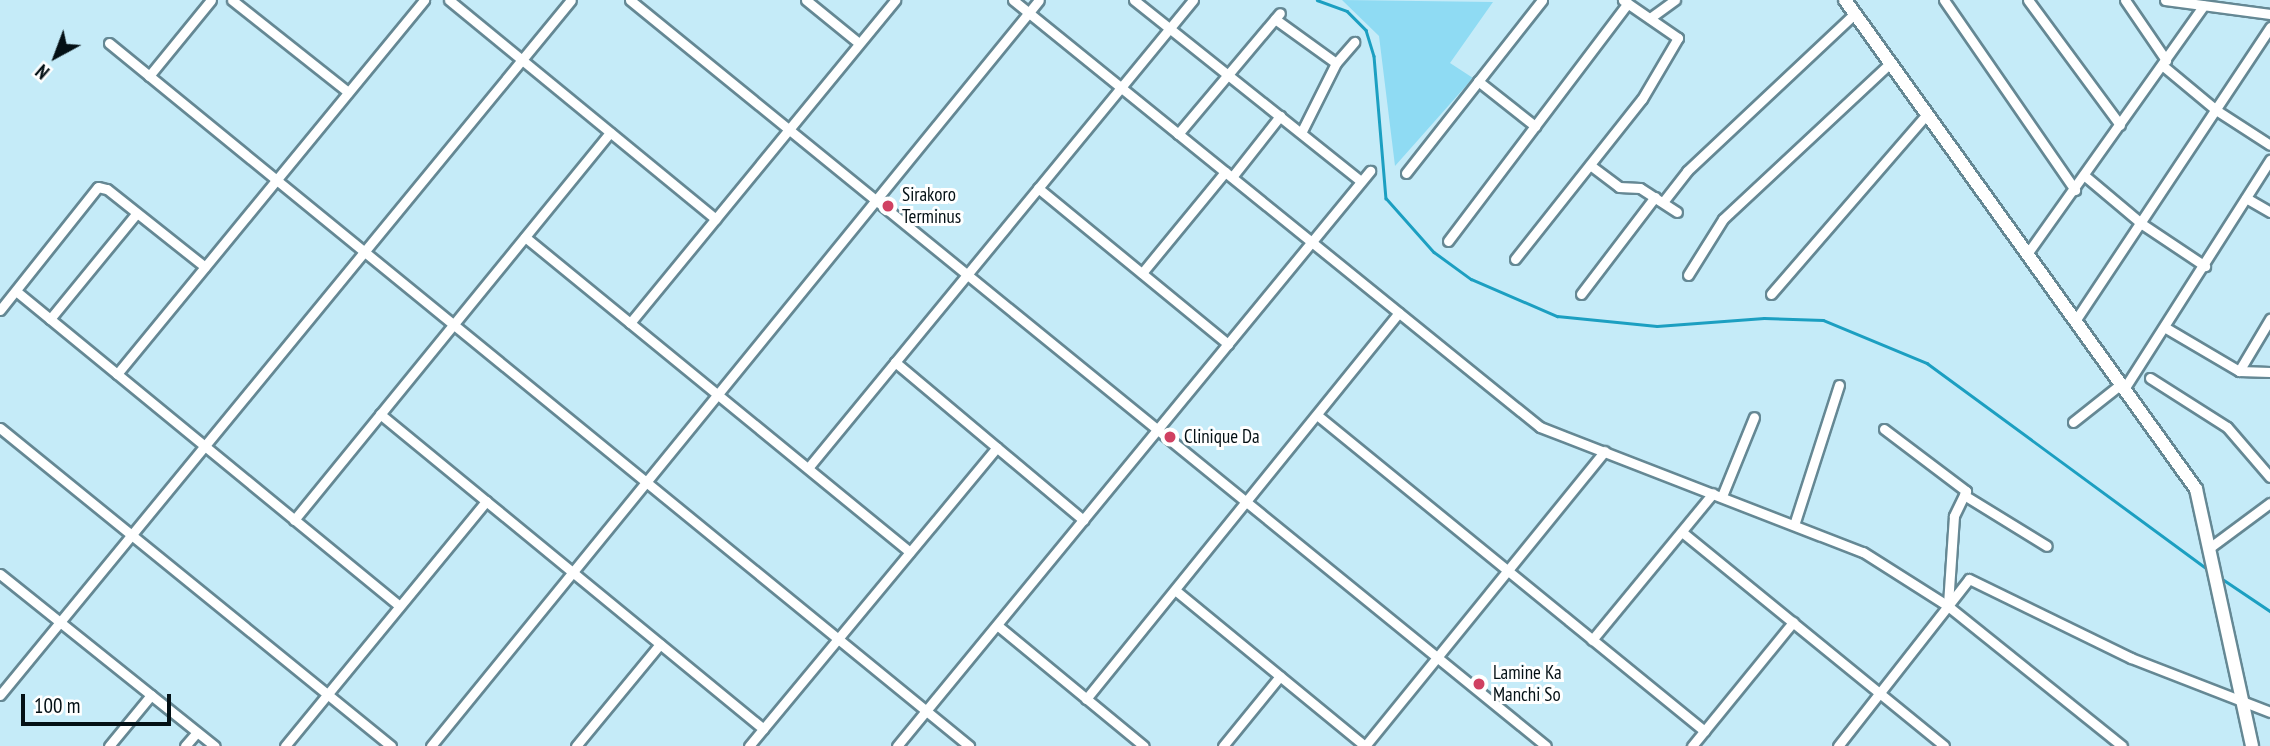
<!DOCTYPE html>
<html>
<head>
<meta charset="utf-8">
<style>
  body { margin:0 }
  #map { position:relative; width:2270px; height:746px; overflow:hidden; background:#c5ebf8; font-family:"PT Sans Narrow",sans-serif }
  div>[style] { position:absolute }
  .green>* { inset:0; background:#8fdbf3 }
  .stream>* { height:2.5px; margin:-1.25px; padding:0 1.25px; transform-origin:1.25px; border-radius:1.25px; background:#1c9fc1 }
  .roads { filter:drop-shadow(2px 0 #658894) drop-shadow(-2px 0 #658894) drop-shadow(0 2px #658894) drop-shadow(0 -2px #658894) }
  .minor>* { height:9px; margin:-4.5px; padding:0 4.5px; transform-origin:4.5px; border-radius:4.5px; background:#fff }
  .tertiary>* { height:12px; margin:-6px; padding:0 6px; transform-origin:6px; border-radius:6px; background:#fff }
  .dots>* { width:19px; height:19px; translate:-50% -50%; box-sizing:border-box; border:4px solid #fff; border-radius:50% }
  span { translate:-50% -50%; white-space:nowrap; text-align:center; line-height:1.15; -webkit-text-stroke:6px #fff; paint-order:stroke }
  .poi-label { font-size:19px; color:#041015 }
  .left { translate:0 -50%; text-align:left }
  .north { position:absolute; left:21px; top:21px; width:70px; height:70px; -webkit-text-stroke:5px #fff; paint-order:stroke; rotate:221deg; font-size:19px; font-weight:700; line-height:28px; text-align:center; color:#041015 }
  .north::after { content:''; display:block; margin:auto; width:24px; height:32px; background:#041015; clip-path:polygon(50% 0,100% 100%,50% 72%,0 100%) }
  .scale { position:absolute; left:21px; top:694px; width:150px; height:32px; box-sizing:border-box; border:4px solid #041015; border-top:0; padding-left:9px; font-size:21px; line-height:24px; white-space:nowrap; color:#041015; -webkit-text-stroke:5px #fff; paint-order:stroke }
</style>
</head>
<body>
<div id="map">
  <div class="green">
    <i style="clip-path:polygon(1342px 0,1493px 2px,1450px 63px,1473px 78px,1395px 166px,1379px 36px)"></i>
  </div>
  <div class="stream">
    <i style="left:1317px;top:0;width:32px;rotate:20deg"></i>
    <i style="left:1347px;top:11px;width:27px;rotate:45deg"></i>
    <i style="left:1366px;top:30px;width:27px;rotate:73deg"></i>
    <i style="left:1374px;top:56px;width:143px;rotate:85.2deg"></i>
    <i style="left:1386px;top:198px;width:72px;rotate:48.4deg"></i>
    <i style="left:1434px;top:252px;width:46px;rotate:36.1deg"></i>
    <i style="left:1471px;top:279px;width:94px;rotate:23.3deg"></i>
    <i style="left:1557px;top:316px;width:100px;rotate:5.7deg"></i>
    <i style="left:1657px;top:326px;width:107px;rotate:-4.3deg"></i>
    <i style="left:1764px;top:318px;width:59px;rotate:1.9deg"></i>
    <i style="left:1823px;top:320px;width:113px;rotate:22.5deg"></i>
    <i style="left:1927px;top:363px;width:350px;rotate:36.3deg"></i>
    <i style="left:2221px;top:578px;width:59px;rotate:34deg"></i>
  </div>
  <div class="roads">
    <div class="minor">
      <i style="left:232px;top:0;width:148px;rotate:38.4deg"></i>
      <i style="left:449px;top:0;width:345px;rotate:39.4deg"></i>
      <i style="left:630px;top:0;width:1181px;rotate:39.16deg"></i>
      <i style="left:806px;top:0;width:68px;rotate:39.1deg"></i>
      <i style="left:1013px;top:0;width:678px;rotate:39.02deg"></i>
      <i style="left:1540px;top:427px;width:346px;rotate:21.2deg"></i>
      <i style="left:1863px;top:552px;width:101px;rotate:32.4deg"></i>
      <i style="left:1948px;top:606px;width:223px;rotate:38.8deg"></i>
      <i style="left:1134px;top:0;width:290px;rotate:38.6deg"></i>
      <i style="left:1944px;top:0;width:231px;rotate:55.4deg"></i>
      <i style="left:2028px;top:0;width:155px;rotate:53.6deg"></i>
      <i style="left:2125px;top:0;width:73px;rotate:55.7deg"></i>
      <i style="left:2165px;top:0;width:106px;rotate:7.6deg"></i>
      <i style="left:1650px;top:18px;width:31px;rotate:-36deg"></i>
      <i style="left:1275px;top:19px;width:75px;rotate:35.8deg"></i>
      <i style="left:109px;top:43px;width:1111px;rotate:39.26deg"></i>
      <i style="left:2162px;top:65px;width:70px;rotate:39.8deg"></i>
      <i style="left:2216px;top:110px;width:64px;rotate:32.9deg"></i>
      <i style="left:149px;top:76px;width:98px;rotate:-50.8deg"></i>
      <i style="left:1478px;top:81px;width:73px;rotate:38.3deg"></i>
      <i style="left:1301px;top:133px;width:78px;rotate:-63.4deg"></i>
      <i style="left:1336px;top:63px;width:28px;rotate:-49deg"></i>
      <i style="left:1178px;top:134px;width:158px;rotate:-49.9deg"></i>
      <i style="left:1590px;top:165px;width:36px;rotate:37deg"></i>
      <i style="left:1619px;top:187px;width:21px;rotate:3deg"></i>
      <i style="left:1640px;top:188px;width:44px;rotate:33deg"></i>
      <i style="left:1406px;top:173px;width:220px;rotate:-51.8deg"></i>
      <i style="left:2085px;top:176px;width:75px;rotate:40.1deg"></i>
      <i style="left:2142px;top:224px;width:76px;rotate:33.7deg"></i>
      <i style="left:1232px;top:177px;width:78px;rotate:-51.8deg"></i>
      <i style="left:1038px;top:188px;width:246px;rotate:39.4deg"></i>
      <i style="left:2246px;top:198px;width:28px;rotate:30deg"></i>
      <i style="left:1663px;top:202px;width:39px;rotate:-52deg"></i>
      <i style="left:1687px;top:171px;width:231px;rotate:-43.2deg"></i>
      <i style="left:525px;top:237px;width:497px;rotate:39.3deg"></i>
      <i style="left:1448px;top:241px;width:298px;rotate:-52.9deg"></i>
      <i style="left:2027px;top:254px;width:305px;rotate:-54.6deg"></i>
      <i style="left:1515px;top:259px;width:204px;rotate:-51.6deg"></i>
      <i style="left:1642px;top:99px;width:71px;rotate:-59.5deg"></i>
      <i style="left:1678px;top:38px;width:67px;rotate:-145.4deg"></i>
      <i style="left:1142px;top:273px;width:131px;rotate:-50.6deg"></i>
      <i style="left:1688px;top:275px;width:66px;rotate:-58deg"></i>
      <i style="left:1723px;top:219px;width:229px;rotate:-43deg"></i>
      <i style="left:16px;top:291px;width:496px;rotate:39.4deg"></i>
      <i style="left:1581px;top:294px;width:122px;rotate:-52.7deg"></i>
      <i style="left:1771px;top:294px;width:238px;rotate:-49.1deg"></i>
      <i style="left:0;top:310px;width:157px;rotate:-51.5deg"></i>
      <i style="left:98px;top:187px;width:9px;rotate:13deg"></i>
      <i style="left:107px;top:189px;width:125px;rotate:38.5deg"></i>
      <i style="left:50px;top:319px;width:134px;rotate:-50.7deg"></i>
      <i style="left:2075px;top:321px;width:353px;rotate:-56.4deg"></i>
      <i style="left:630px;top:323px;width:418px;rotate:-50.6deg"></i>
      <i style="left:2166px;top:328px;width:85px;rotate:30.5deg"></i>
      <i style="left:2239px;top:371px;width:31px;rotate:2deg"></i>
      <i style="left:895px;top:362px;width:246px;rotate:40deg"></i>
      <i style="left:2239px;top:371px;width:61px;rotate:-59.2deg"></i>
      <i style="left:117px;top:374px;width:484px;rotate:-50.6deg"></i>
      <i style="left:2150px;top:378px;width:91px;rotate:32.5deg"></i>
      <i style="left:2227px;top:427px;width:66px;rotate:49.3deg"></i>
      <i style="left:2124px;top:389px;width:272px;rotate:-57.5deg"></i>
      <i style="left:380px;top:414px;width:496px;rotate:39.4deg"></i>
      <i style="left:1317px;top:415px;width:500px;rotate:39.2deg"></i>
      <i style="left:2073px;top:422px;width:61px;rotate:-38.4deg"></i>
      <i style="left:0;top:428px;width:504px;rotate:39.12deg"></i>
      <i style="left:1884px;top:429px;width:103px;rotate:37.1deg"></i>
      <i style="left:1966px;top:491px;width:28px;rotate:116deg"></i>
      <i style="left:1954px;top:516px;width:88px;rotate:93.9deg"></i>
      <i style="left:808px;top:468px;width:606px;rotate:-50.56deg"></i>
      <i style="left:1964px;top:495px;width:97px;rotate:31.6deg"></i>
      <i style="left:1722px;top:496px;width:85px;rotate:-67.9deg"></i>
      <i style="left:294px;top:520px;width:500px;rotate:-50.8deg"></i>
      <i style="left:1794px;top:525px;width:147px;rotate:-72.2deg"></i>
      <i style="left:1682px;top:532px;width:338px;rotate:39.2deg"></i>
      <i style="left:2212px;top:546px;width:72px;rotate:-36.6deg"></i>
      <i style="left:0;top:574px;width:275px;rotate:38.7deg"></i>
      <i style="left:1175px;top:590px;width:246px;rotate:39.4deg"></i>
      <i style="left:997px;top:625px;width:190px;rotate:39.5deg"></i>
      <i style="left:1592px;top:640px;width:190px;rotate:-50.5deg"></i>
      <i style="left:0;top:695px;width:899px;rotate:-50.59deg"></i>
      <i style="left:1086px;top:699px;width:497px;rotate:-51deg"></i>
      <i style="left:109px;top:746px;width:66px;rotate:-50.5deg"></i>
      <i style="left:185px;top:746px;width:18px;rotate:-49deg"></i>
      <i style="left:285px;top:746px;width:317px;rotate:-50.6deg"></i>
      <i style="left:431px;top:746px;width:962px;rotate:-50.82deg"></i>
      <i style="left:576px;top:746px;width:132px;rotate:-50.5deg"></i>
      <i style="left:749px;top:746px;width:388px;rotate:-50.3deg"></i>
      <i style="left:897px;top:746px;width:745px;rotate:-50.56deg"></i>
      <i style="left:1223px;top:746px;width:90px;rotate:-50.8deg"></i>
      <i style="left:1365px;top:746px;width:380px;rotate:-50.9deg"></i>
      <i style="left:1692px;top:746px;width:160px;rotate:-50.8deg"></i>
      <i style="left:1838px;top:746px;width:212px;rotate:-51.9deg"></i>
      <i style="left:1969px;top:579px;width:180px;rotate:26deg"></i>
      <i style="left:2131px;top:658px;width:149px;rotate:21.2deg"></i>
    </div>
    <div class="tertiary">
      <i style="left:1845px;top:0;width:602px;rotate:54.33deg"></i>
      <i style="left:2196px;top:489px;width:263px;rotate:77.7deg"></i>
    </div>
  </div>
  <div class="dots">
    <i style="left:888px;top:206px;background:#d04162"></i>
    <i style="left:1170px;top:437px;background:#d04162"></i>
    <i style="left:1479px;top:684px;background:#d04162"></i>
  </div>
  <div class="poi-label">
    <span class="left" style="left:902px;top:206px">Sirakoro<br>Terminus</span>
    <span class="left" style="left:1184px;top:437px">Clinique Da</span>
    <span class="left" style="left:1493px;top:684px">Lamine Ka<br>Manchi So</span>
  </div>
  <div class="north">N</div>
  <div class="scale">100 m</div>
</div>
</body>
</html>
